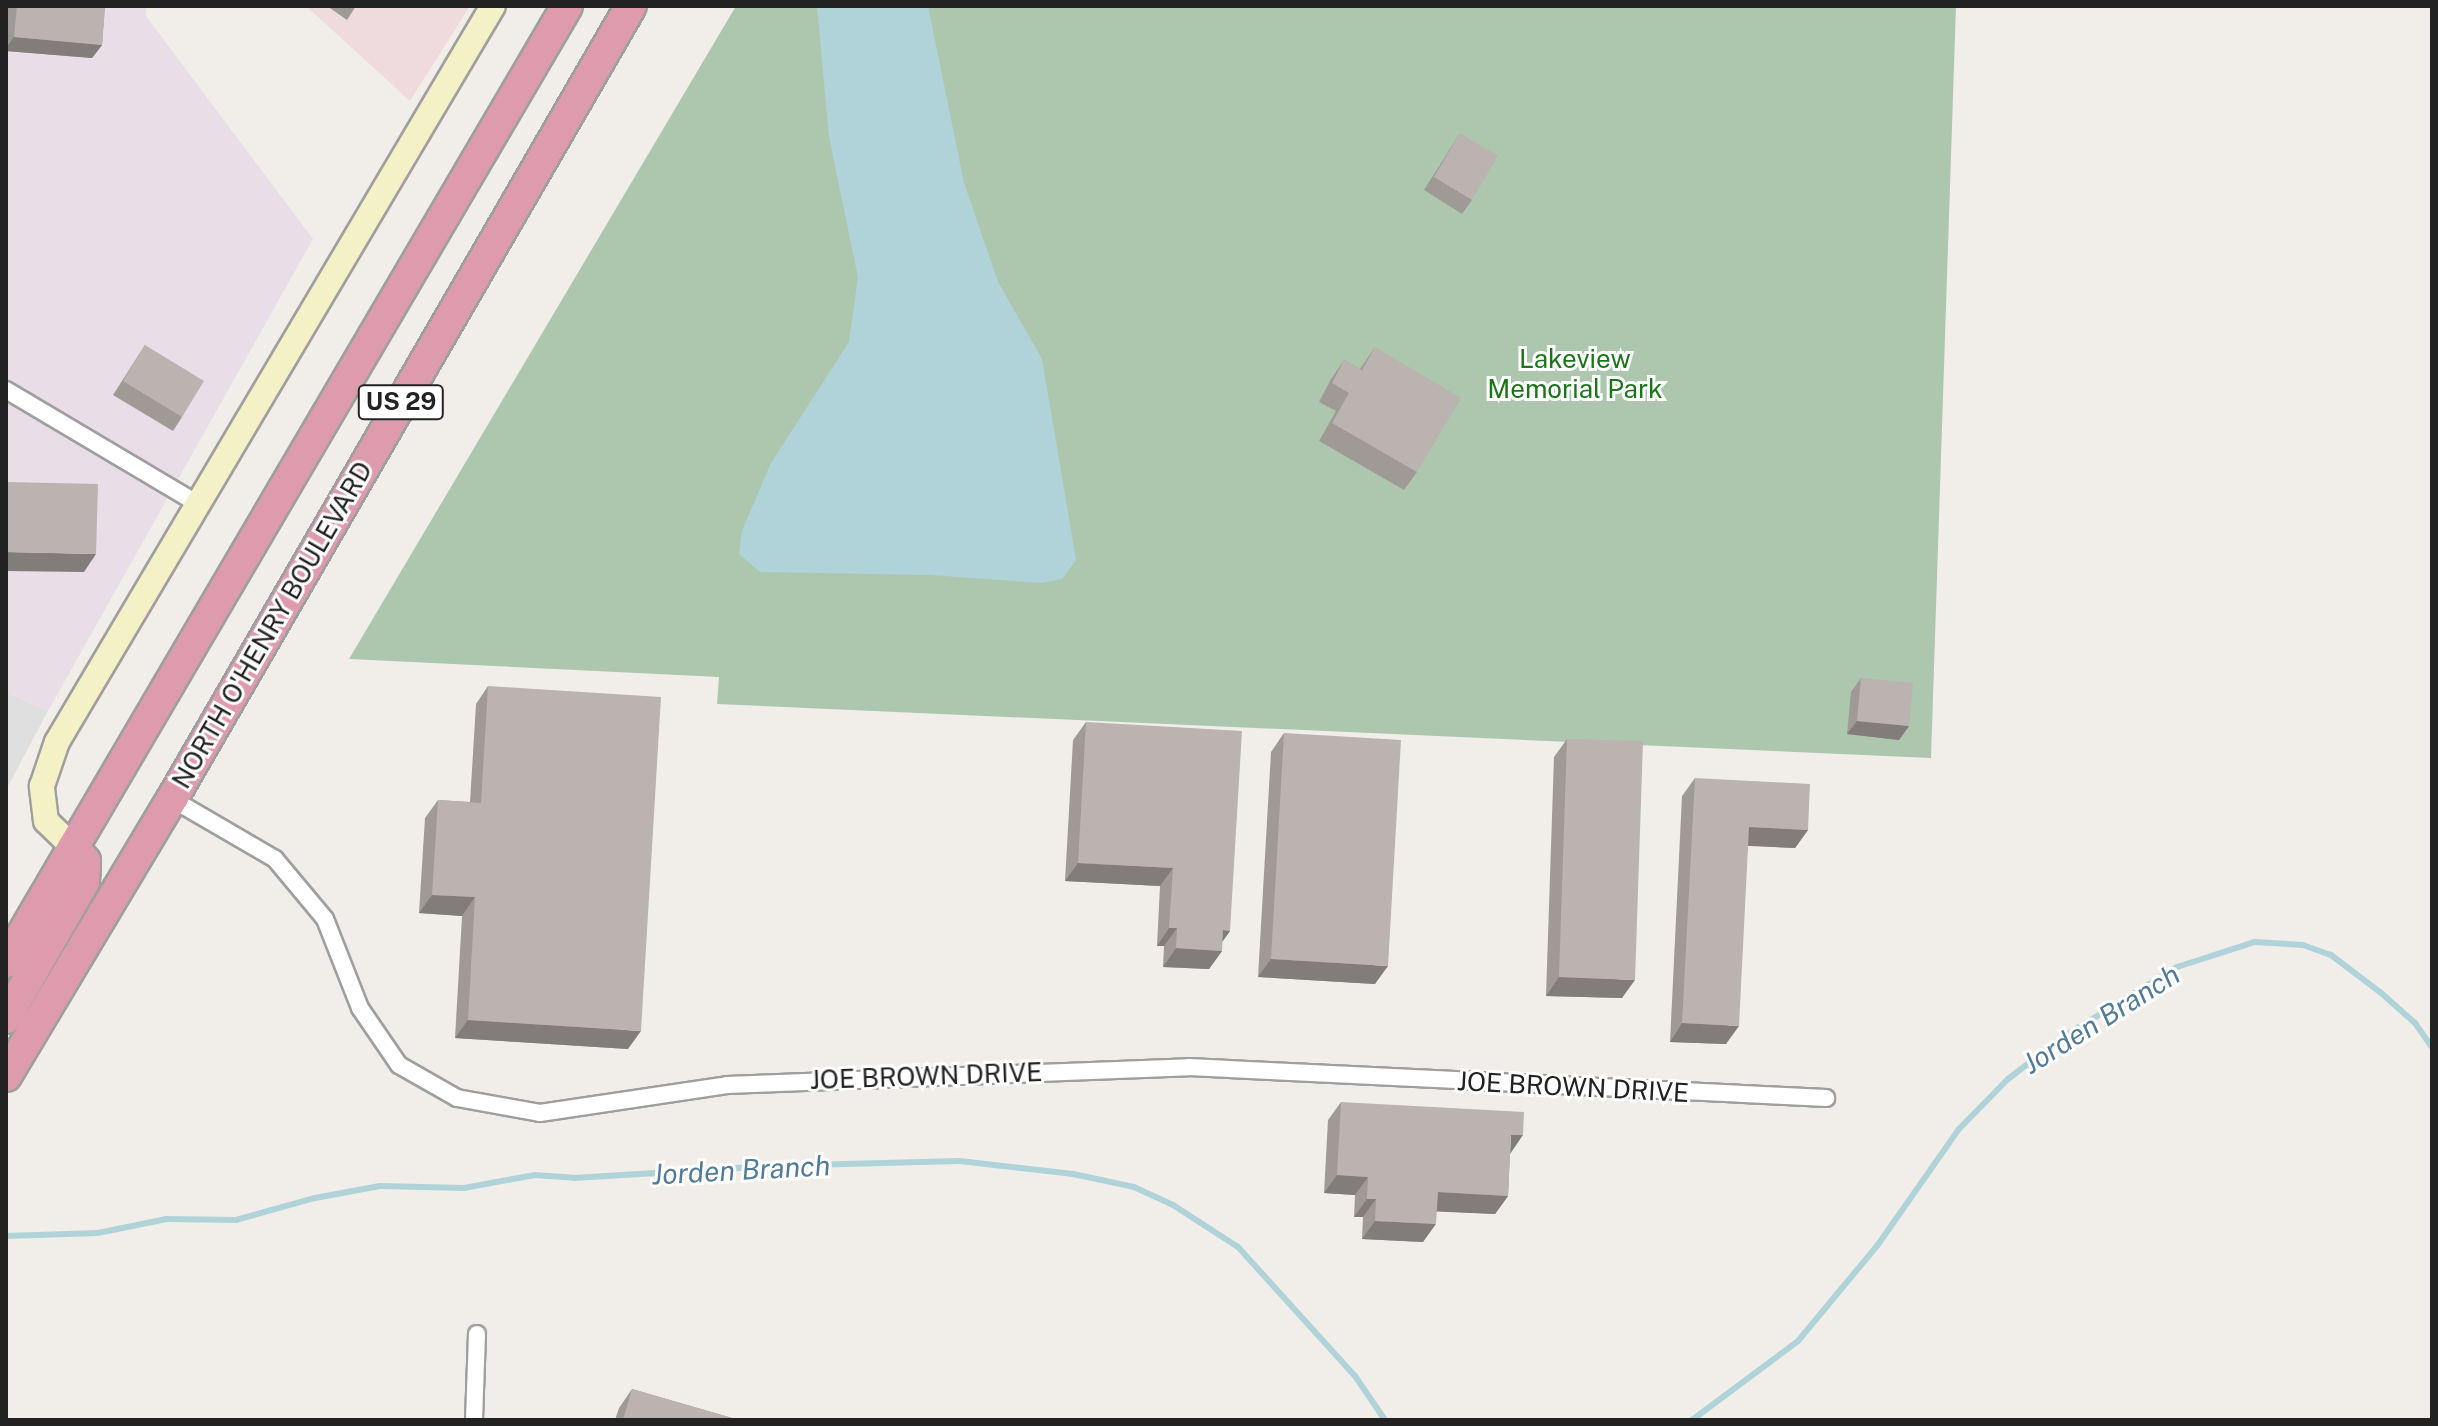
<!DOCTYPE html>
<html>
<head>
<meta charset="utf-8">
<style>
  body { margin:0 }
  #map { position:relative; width:2438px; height:1426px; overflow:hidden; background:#f1eeea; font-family:"Public Sans",sans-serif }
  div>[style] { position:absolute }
  .residential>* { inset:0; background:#e0dfdf }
  .commercial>* { inset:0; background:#efdbdd }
  .industrial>* { inset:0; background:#e9dde8 }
  .cemetery>* { inset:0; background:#adc7af }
  .water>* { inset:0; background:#b0d3d9 }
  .stream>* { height:6px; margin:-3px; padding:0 3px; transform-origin:3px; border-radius:3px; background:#b0d3d9 }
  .roads { filter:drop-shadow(2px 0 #9f9f9f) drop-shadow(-2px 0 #9f9f9f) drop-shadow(0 2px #9f9f9f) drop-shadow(0 -2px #9f9f9f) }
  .street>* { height:16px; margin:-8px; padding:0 8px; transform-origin:8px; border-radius:8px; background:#fff }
  .secondary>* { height:24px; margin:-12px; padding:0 12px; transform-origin:12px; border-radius:12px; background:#f3f1c5 }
  .highway>* { height:30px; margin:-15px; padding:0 15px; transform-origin:15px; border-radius:15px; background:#de9bae }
  .wall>* { inset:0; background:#a09a97 }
  .shaded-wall>* { inset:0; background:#827d7b }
  .building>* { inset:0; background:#bab3b0 }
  span { translate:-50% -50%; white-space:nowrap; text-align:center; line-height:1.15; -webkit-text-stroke:6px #fff; paint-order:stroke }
  .shield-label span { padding:2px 6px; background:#fff; border:2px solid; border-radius:6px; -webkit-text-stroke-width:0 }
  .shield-label { font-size:24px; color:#222; font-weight:700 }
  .park-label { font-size:26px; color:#1b761a }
  .street-label { font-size:26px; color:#222 }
  .water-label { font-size:28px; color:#517b98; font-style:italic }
  .frame { position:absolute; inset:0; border:8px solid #222; pointer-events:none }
</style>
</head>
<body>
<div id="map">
  <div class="residential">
    <i style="clip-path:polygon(6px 692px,48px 711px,6px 790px)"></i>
  </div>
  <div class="commercial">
    <i style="clip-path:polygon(306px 6px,470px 6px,410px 101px)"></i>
  </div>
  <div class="industrial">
    <i style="clip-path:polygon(6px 6px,147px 6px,146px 16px,313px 239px,48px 711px,6px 692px)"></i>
  </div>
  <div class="cemetery">
    <i style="clip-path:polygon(736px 6px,1956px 6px,1931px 758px,717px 704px,719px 677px,349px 659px)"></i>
  </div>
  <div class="water">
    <i style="clip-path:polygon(817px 6px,928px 6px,964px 183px,998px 282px,1042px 359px,1076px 560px,1062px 579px,1041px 583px,931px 575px,760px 572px,739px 554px,742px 531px,771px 463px,849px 342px,858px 277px,829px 137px)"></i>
  </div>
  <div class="stream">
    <i style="left:6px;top:1236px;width:92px;rotate:-1.9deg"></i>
    <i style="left:98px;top:1233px;width:70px;rotate:-11.5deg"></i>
    <i style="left:167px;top:1219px;width:69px;rotate:0.8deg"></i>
    <i style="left:236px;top:1220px;width:82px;rotate:-15.6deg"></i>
    <i style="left:315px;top:1198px;width:66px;rotate:-10.5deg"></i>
    <i style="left:380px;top:1186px;width:84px;rotate:1.4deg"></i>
    <i style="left:464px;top:1188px;width:72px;rotate:-10.4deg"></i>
    <i style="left:535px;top:1175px;width:39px;rotate:4deg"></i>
    <i style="left:574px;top:1178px;width:195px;rotate:-3.5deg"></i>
    <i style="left:769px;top:1166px;width:191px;rotate:-1.5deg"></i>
    <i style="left:960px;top:1161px;width:114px;rotate:6.6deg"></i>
    <i style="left:1073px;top:1174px;width:62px;rotate:12deg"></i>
    <i style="left:1134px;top:1187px;width:43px;rotate:24.8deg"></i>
    <i style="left:1173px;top:1205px;width:77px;rotate:32.9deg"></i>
    <i style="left:1238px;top:1247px;width:174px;rotate:47.8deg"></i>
    <i style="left:1355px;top:1376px;width:53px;rotate:55.7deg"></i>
    <i style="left:1692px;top:1420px;width:132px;rotate:-36.7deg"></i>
    <i style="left:1798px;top:1341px;width:124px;rotate:-50.3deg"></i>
    <i style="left:1877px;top:1246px;width:143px;rotate:-55deg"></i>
    <i style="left:1959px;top:1129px;width:70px;rotate:-45.6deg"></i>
    <i style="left:2008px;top:1079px;width:69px;rotate:-37.4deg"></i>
    <i style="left:2063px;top:1037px;width:134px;rotate:-31.6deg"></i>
    <i style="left:2177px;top:967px;width:82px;rotate:-17.8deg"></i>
    <i style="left:2255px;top:942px;width:48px;rotate:3.6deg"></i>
    <i style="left:2303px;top:945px;width:30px;rotate:20deg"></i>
    <i style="left:2331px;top:955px;width:61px;rotate:37.1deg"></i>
    <i style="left:2380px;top:992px;width:47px;rotate:41.5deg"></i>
    <i style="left:2415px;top:1023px;width:29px;rotate:55deg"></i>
  </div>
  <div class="roads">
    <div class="street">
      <i style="left:6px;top:390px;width:226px;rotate:30.7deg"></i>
      <i style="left:172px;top:799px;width:119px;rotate:30.2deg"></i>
      <i style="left:275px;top:859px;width:78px;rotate:50.2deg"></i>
      <i style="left:325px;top:919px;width:96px;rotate:68.5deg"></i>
      <i style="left:360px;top:1008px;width:69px;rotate:55.6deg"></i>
      <i style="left:399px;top:1065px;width:67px;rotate:29.6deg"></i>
      <i style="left:457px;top:1098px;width:84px;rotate:10.2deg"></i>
      <i style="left:540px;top:1113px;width:189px;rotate:-8.5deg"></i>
      <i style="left:727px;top:1085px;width:462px;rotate:-2.2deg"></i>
      <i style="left:1189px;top:1067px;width:638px;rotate:2.79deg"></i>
      <i style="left:474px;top:1420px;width:86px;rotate:-88deg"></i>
    </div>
    <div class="secondary">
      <i style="left:73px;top:847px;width:37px;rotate:-136deg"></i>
      <i style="left:46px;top:821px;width:35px;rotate:-97deg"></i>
      <i style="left:42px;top:786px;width:46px;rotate:-71.2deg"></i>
      <i style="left:57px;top:742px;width:855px;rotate:-59.36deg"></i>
    </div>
    <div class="highway">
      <i style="left:6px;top:962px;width:1108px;rotate:-59.59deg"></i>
      <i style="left:6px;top:1018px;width:157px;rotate:-60.2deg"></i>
      <i style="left:84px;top:882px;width:21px;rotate:-87deg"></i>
      <i style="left:85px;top:861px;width:18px;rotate:-131deg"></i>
      <i style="left:6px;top:1076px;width:323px;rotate:-59.1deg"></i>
      <i style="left:172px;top:799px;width:916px;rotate:-59.94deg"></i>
    </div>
  </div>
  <div class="wall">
    <i style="clip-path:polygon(8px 6px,105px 6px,102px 45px,92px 58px,6px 51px,6px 30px)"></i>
    <i style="clip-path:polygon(327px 6px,356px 6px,347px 20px)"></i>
    <i style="clip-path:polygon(1460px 133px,1472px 200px,1462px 214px,1424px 190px)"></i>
    <i style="clip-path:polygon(145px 345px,182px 417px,173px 431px,113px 395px)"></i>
    <i style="clip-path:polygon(1375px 347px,1417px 472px,1404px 490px,1319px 441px,1336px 411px,1319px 402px,1331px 379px,1344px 360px,1360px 369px)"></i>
    <i style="clip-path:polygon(1861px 678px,1909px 726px,1899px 740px,1847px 734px,1851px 692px)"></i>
    <i style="clip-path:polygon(488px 686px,628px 1049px,455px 1038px,462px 916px,419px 913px,425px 818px,438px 800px,470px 802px,476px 704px)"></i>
    <i style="clip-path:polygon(1086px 722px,1230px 931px,1222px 942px,1222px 951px,1209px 969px,1163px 967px,1164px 946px,1157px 946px,1160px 886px,1065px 881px,1073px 740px)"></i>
    <i style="clip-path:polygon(1284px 733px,1375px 984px,1258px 977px,1271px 752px)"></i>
    <i style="clip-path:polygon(1567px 739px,1622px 998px,1546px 996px,1554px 757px)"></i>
    <i style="clip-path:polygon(1695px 778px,1808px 830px,1795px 848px,1748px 846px,1726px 1044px,1670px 1042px,1682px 796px)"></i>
    <i style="clip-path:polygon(1341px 1102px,1510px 1153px,1508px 1196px,1495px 1214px,1437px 1211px,1423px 1242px,1362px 1239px,1363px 1217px,1354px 1217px,1355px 1195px,1324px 1193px,1328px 1120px)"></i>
    <i style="clip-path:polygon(632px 1389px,739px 1420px,615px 1420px,619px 1408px)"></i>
  </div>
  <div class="shaded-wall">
    <i style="clip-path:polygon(14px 37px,102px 45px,92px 58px,6px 51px,6px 48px)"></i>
    <i style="clip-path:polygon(6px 552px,96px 554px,84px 572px,6px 571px)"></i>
    <i style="clip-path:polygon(1857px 721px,1909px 726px,1899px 740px,1847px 734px)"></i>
    <i style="clip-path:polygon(1749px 827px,1808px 830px,1795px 848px,1736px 845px)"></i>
    <i style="clip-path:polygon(1078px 863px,1173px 868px,1160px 886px,1065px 881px)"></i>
    <i style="clip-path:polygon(432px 895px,475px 897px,462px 916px,419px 913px)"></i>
    <i style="clip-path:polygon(1169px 928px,1177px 928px,1164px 946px,1157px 946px)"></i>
    <i style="clip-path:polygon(1223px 930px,1230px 931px,1217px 949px)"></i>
    <i style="clip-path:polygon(1176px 948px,1222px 951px,1209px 969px,1163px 967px)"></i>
    <i style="clip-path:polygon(1271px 959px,1388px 966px,1375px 984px,1258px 977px)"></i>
    <i style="clip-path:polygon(1559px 977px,1635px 980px,1622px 998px,1546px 996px)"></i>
    <i style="clip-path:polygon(468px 1020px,641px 1031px,628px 1049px,455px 1038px)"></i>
    <i style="clip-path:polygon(1682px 1023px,1739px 1026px,1726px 1044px,1670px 1042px)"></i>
    <i style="clip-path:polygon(1511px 1135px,1523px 1135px,1510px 1154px)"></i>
    <i style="clip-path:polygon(1337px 1175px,1368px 1177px,1355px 1195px,1324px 1193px)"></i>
    <i style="clip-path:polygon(1438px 1192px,1508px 1196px,1495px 1214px,1425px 1211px)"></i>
    <i style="clip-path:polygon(1367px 1199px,1376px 1199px,1363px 1217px,1354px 1217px)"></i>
    <i style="clip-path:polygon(1375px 1221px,1436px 1224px,1423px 1242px,1362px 1239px)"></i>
  </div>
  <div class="building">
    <i style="clip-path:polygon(17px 6px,105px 6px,102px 45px,14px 37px)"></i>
    <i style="clip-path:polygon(1460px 133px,1498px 156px,1472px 200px,1434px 177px)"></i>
    <i style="clip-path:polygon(145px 345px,204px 381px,182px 417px,123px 381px)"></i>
    <i style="clip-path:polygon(1375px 347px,1461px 398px,1417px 472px,1332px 423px,1349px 393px,1332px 383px,1344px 360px,1362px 370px)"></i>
    <i style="clip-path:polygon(6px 482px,98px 484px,96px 554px,6px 552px)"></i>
    <i style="clip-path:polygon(1861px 678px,1913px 683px,1909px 726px,1857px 721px)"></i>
    <i style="clip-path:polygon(488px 686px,661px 697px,641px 1031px,468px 1020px,475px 897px,432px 895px,438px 800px,481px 803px)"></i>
    <i style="clip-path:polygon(1086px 722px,1242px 731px,1230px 931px,1223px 930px,1222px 951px,1176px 948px,1177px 928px,1169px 928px,1173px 868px,1078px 863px)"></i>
    <i style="clip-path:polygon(1284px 733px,1401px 740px,1388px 966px,1271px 959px)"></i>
    <i style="clip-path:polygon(1567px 739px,1643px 741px,1635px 980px,1559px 977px)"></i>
    <i style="clip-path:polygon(1695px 778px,1810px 784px,1808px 830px,1749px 827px,1739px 1026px,1682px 1023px)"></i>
    <i style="clip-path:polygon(1341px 1102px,1524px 1112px,1523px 1135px,1511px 1135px,1508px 1196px,1438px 1192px,1436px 1224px,1375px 1221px,1376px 1199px,1367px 1199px,1368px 1177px,1337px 1175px)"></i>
    <i style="clip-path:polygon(632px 1389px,739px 1420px,623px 1420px)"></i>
  </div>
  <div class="shield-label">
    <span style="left:401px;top:402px">US 29</span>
  </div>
  <div class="park-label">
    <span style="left:1575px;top:374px">Lakeview<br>Memorial Park</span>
  </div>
  <div class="street-label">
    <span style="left:272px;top:625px;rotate:-60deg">NORTH O'HENRY BOULEVARD</span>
    <span style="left:926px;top:1076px;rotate:-2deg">JOE BROWN DRIVE</span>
    <span style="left:1573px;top:1087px;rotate:3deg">JOE BROWN DRIVE</span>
  </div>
  <div class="water-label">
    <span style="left:2101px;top:1019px;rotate:-32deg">Jorden Branch</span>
    <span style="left:741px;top:1170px;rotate:-3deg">Jorden Branch</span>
  </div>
  <div class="frame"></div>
</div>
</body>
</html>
